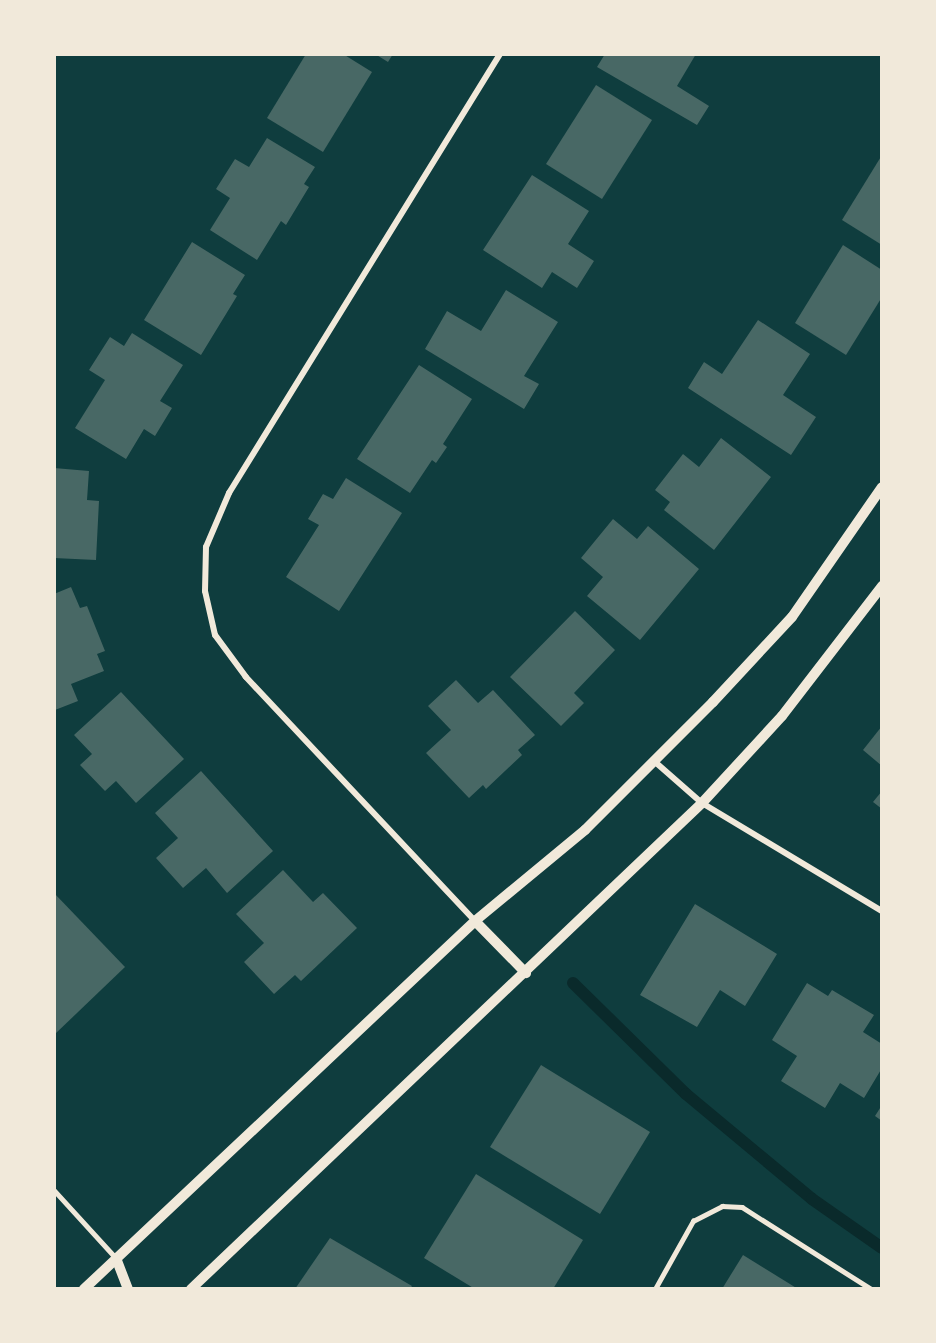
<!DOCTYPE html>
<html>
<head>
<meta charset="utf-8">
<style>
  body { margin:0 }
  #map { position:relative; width:936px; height:1343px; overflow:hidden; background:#0f3d3e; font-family:"DM Sans",sans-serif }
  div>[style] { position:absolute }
  .stream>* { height:12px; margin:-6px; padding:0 6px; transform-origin:6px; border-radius:6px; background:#0a2a2b }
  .building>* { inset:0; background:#486865 }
  .service>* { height:4.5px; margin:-2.25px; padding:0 2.25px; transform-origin:2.25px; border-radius:2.25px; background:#f1e9da }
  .minor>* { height:6px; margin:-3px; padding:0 3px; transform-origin:3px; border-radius:3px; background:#f1e9da }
  .tertiary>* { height:10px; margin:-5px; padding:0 5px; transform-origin:5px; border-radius:5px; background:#f1e9da }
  span { translate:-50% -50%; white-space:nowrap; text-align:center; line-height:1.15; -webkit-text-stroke:6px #f1e9da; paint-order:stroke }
  .frame { position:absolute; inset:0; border:56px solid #f1e9da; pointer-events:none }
</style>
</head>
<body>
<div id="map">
  <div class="stream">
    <i style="left:573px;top:983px;width:158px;rotate:44.5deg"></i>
    <i style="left:686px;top:1094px;width:164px;rotate:39.8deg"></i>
    <i style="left:812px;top:1199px;width:85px;rotate:35deg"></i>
  </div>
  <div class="building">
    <i style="clip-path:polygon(306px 54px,343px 54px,372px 72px,323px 152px,267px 118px)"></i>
    <i style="clip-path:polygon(375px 54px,393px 54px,388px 62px)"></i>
    <i style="clip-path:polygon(605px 54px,696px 54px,677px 86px,709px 106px,697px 125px,597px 67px)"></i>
    <i style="clip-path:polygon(596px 85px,652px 120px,602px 199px,546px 164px)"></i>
    <i style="clip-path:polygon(267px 138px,315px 167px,304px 184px,309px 187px,286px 225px,281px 221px,257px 260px,210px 230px,230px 198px,216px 189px,235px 159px,249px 167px)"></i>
    <i style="clip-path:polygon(882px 155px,882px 245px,842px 220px)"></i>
    <i style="clip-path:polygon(532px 175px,589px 211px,568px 244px,594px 261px,577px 288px,552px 272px,542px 288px,483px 250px)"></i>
    <i style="clip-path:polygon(192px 242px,245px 275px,233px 294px,237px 296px,201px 355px,144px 320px)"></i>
    <i style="clip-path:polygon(843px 245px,882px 270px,882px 297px,846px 355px,795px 323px)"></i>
    <i style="clip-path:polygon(506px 290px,558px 322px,524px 376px,539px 384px,524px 409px,425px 349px,447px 311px,481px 331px)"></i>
    <i style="clip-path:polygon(758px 320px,810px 354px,783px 395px,816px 417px,791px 455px,688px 388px,704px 362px,722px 374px)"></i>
    <i style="clip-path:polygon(132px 333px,183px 365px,160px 401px,172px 408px,155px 436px,144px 429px,126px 459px,75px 428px,105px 380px,89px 370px,110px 337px,124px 346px)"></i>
    <i style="clip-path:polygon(419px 365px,472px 399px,443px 444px,447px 447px,436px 463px,432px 460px,410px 493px,357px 459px)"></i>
    <i style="clip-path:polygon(721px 438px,771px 477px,714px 550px,664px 510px,670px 502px,655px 490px,683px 454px,699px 467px)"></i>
    <i style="clip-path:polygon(54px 468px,89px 471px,87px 500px,99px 501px,96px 560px,54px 558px)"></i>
    <i style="clip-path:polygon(346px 478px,402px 513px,339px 611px,286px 577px,319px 525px,308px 519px,323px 494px,333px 499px)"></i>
    <i style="clip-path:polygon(613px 519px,637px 539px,648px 526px,699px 569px,640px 640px,587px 596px,603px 577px,581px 558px)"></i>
    <i style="clip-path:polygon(71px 587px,80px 608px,87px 606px,105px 651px,97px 654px,104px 671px,71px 684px,78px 701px,55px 710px,54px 594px)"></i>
    <i style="clip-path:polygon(575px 611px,615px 650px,574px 693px,584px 703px,561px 726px,510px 677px)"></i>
    <i style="clip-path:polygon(456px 680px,478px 703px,493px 690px,535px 735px,518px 750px,522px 755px,486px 789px,483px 785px,469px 798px,426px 753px,451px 730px,428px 706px)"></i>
    <i style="clip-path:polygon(121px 692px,184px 759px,136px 803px,116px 781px,105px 791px,80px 765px,92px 754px,74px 735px)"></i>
    <i style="clip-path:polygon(882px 726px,882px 766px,863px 750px)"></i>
    <i style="clip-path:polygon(201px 771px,273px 851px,227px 893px,206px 868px,183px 888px,156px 858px,178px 838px,155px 813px)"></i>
    <i style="clip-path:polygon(882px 791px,882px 809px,873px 802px)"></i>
    <i style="clip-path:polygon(283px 870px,313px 902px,323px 893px,357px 928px,301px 981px,295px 975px,274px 994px,244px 962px,264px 943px,236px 914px)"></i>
    <i style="clip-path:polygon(54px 893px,125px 967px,54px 1035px)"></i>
    <i style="clip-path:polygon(695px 904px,777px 954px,745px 1006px,720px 990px,697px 1027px,640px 995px)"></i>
    <i style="clip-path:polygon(807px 983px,828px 996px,832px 990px,874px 1015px,863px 1032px,882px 1044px,882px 1068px,864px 1098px,840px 1083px,825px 1108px,781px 1081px,797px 1056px,772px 1040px)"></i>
    <i style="clip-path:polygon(541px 1065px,650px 1132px,600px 1214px,490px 1147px)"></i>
    <i style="clip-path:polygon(882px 1105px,882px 1121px,875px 1116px)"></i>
    <i style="clip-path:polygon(476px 1174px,583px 1240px,553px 1289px,475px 1289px,424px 1258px)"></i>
    <i style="clip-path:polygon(330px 1238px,412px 1286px,410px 1289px,295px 1289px)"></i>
    <i style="clip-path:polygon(743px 1255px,798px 1289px,722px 1289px)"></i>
  </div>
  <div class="service">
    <i style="left:54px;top:1190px;width:92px;rotate:47.6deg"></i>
    <i style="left:655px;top:1289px;width:78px;rotate:-60.8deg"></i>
    <i style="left:693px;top:1221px;width:33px;rotate:-27deg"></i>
    <i style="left:722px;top:1206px;width:20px;rotate:3deg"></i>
    <i style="left:742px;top:1207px;width:153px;rotate:32.4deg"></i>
  </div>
  <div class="minor">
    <i style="left:654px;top:761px;width:64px;rotate:41.2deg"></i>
    <i style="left:702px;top:803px;width:210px;rotate:31deg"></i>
    <i style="left:475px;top:921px;width:335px;rotate:-133.2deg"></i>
    <i style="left:246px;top:677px;width:52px;rotate:-126.4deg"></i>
    <i style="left:215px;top:635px;width:45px;rotate:-102.8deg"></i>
    <i style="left:205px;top:591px;width:44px;rotate:-88.7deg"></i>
    <i style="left:206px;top:547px;width:59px;rotate:-66.9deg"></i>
    <i style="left:229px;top:493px;width:516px;rotate:-58.31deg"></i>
  </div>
  <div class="tertiary">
    <i style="left:475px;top:921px;width:73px;rotate:45.6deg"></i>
    <i style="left:116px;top:1258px;width:33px;rotate:69deg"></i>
    <i style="left:84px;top:1289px;width:537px;rotate:-43.26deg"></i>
    <i style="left:475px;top:921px;width:143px;rotate:-39.6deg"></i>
    <i style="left:585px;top:830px;width:181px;rotate:-45deg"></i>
    <i style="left:713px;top:702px;width:116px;rotate:-47.1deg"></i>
    <i style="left:792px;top:617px;width:158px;rotate:-55.3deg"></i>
    <i style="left:191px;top:1289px;width:705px;rotate:-43.56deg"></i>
    <i style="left:702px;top:803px;width:118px;rotate:-47.4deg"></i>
    <i style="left:782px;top:716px;width:164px;rotate:-52.4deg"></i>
  </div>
  <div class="frame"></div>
</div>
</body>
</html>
